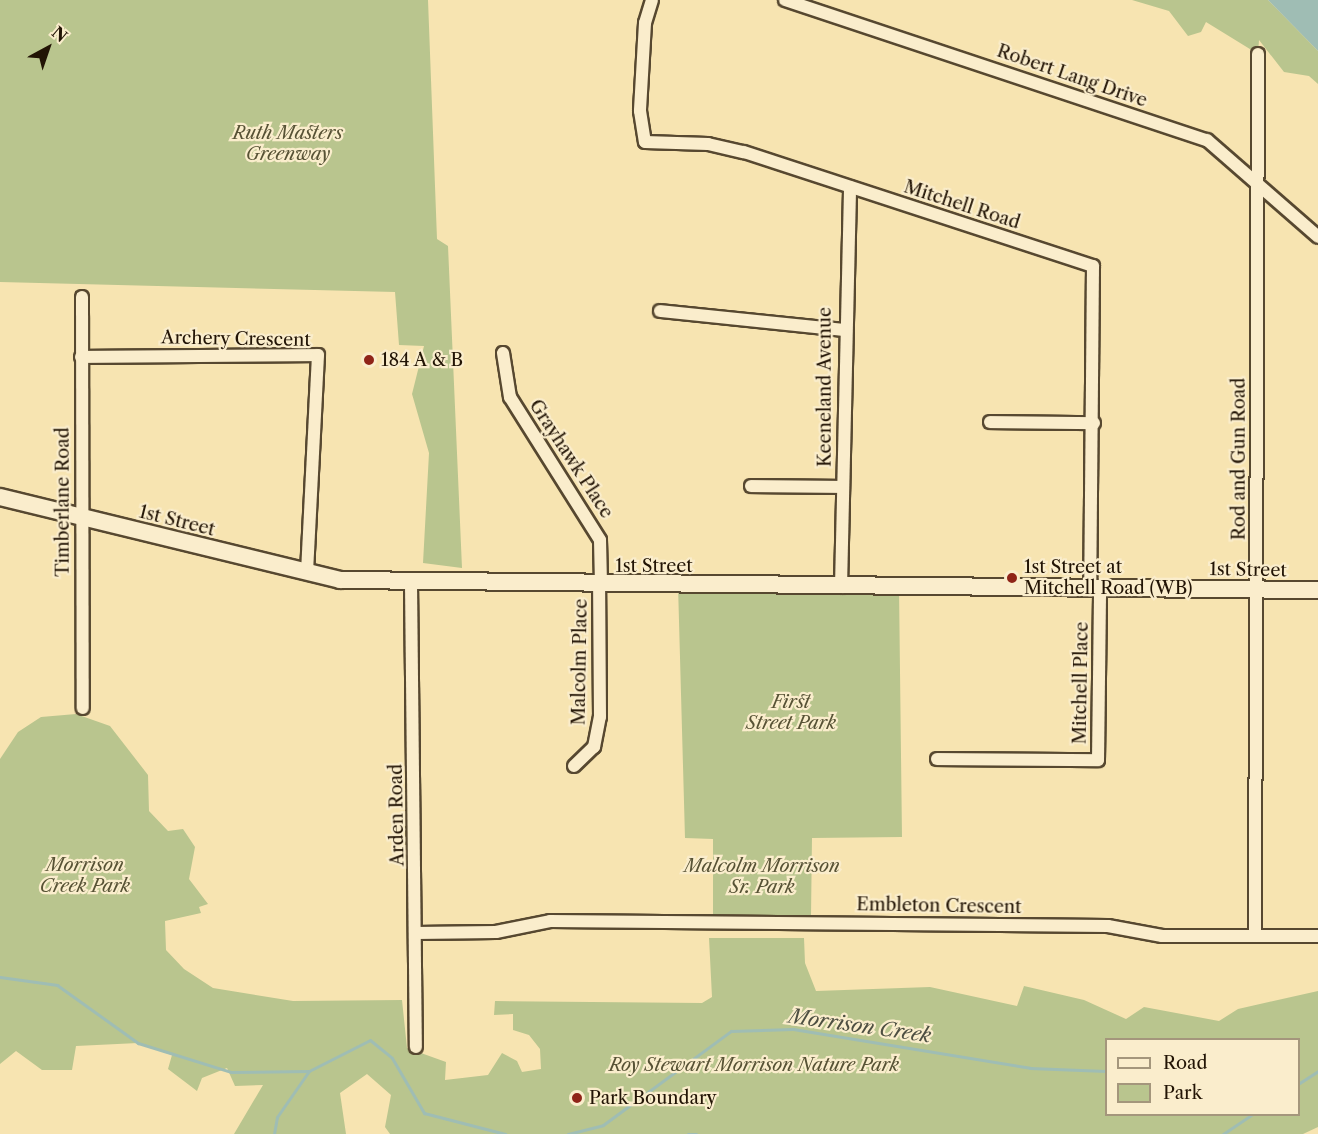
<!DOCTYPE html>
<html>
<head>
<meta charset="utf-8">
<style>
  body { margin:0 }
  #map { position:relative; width:1318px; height:1134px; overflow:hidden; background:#f7e4b1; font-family:"Libre Caslon Text",serif }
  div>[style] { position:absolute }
  .green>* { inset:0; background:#b9c58e }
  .water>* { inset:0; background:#9fbdb4 }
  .stream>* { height:3px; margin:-1.5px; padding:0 1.5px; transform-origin:1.5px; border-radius:1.5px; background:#9fbdb4 }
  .roads { filter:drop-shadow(2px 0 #574830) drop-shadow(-2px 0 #574830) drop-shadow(0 2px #574830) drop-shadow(0 -2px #574830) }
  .street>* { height:12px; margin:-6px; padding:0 6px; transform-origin:6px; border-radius:6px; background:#faedcc }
  .secondary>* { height:16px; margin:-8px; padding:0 8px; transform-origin:8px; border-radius:8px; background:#faedcc }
  .dots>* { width:16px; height:16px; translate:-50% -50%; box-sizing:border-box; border:3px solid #faedcc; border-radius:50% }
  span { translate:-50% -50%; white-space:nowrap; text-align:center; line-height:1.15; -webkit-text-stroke:4.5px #faedcc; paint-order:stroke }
  .street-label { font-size:18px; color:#221405 }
  .park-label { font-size:18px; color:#575235; font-style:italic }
  .poi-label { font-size:18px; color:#221405 }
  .left { translate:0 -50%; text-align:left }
  .water-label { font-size:20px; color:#4e4f42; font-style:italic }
  .legend { position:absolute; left:1105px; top:1038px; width:195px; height:78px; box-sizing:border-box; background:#faedcc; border:2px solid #a4967c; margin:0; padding:8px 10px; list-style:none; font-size:18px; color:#221405 }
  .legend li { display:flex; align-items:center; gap:12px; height:30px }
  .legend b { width:30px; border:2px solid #a4967c }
  .north { position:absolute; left:18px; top:18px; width:60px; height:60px; -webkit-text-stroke:4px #faedcc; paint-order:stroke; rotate:40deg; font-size:16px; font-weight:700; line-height:24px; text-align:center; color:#221405 }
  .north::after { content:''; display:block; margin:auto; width:21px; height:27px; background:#221405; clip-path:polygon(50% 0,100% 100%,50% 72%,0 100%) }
</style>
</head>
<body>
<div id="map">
  <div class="green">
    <i style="clip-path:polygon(0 0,428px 0,437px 239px,448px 246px,462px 568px,423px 563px,429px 453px,412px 394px,424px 346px,399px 345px,395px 292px,0 282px)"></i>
    <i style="clip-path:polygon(1132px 0,1268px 0,1318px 51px,1318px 84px,1309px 76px,1284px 72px,1259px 40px,1258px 54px,1206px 22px,1201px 32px,1188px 36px,1169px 11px)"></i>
    <i style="clip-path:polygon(678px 585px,899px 587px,902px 837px,812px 838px,811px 916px,713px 916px,713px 839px,685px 838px)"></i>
    <i style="clip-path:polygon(evenodd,76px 714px,110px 726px,148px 775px,149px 811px,168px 831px,183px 829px,195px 847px,189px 879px,208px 904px,199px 907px,201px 913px,165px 921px,166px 950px,184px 969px,213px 988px,293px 1001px,402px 1000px,407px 1048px,446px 1062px,445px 1080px,488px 1075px,502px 1053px,517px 1061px,522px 1072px,541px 1069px,540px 1049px,529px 1035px,513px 1030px,513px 1014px,494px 1015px,495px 1001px,702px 1003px,712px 997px,709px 938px,804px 938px,805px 963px,816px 991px,930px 987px,1017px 1006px,1024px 986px,1084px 1000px,1126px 1019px,1144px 1007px,1219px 1021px,1238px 1009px,1318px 991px,1318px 1127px,1303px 1134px,390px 1134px,385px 1127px,391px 1095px,367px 1074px,340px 1093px,346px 1134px,234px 1134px,263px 1085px,235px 1086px,227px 1068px,202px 1078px,197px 1091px,168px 1069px,172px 1055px,138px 1043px,76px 1046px,72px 1070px,42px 1070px,16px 1051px,0 1064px,0 759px,18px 732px,41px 717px,76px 714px,1106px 1040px,1298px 1040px,1298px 1114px,1106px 1114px,1106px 1040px)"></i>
  </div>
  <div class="water">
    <i style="clip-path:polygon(1268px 0,1318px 0,1318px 51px)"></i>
  </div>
  <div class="stream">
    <i style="left:0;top:977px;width:58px;rotate:8deg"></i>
    <i style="left:57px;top:985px;width:100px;rotate:35.6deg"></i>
    <i style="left:138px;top:1043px;width:97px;rotate:17.3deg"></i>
    <i style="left:231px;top:1072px;width:78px;rotate:-0.7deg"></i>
    <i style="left:309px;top:1071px;width:68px;rotate:-26.9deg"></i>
    <i style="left:370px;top:1040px;width:28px;rotate:39deg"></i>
    <i style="left:392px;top:1058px;width:64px;rotate:59.8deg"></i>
    <i style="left:424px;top:1113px;width:84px;rotate:14.5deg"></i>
    <i style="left:1298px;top:1084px;width:24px;rotate:-33deg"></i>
    <i style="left:274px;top:1134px;width:17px;rotate:-80deg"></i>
    <i style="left:277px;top:1117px;width:56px;rotate:-55.2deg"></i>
    <i style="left:568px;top:1134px;width:36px;rotate:-14deg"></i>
    <i style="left:603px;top:1125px;width:159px;rotate:-36.3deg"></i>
    <i style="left:731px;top:1031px;width:62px;rotate:-1.8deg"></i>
    <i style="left:793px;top:1029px;width:240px;rotate:9.3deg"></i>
    <i style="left:1030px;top:1068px;width:76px;rotate:2.3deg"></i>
    <i style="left:688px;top:1134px;width:8px"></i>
    <i style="left:1223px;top:1134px;width:36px;rotate:-34deg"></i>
  </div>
  <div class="roads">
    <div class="street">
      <i style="left:652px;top:0;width:24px;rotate:107deg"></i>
      <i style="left:645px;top:23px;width:88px;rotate:93.3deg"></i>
      <i style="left:640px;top:111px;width:31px;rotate:81deg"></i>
      <i style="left:645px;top:142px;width:63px;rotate:1.8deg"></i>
      <i style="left:708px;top:144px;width:37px;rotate:13deg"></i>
      <i style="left:744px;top:152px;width:367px;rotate:18.1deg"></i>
      <i style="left:1093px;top:266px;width:323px;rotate:90.5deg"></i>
      <i style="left:785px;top:0;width:445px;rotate:18.4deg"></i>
      <i style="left:1207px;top:140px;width:147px;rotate:41.1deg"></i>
      <i style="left:82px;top:297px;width:411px;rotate:89.9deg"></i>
      <i style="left:660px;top:311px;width:184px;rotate:5.9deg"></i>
      <i style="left:503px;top:353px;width:45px;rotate:81deg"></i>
      <i style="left:510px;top:397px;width:169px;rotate:57.8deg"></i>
      <i style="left:600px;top:540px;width:45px;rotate:88.7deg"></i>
      <i style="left:81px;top:357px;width:237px;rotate:-0.5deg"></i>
      <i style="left:318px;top:355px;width:218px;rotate:92.9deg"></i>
      <i style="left:990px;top:422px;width:104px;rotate:0.6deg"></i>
      <i style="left:751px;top:486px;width:91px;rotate:0.6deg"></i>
      <i style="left:411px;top:583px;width:464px;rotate:89.4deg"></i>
      <i style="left:841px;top:587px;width:400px;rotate:-88.7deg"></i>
      <i style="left:937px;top:759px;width:161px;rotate:0.4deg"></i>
      <i style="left:1098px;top:760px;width:171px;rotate:-89.3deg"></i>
      <i style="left:574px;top:766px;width:28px;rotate:-44deg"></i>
      <i style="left:594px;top:747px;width:31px;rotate:-79deg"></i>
      <i style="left:600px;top:717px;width:133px;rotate:-90.4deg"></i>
      <i style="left:416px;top:933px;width:80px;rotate:-0.7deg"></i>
      <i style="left:496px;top:932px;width:55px;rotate:-11.5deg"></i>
      <i style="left:550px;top:921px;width:558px;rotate:0.51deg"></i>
      <i style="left:1108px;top:926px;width:55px;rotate:10.5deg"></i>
      <i style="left:1162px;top:936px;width:156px"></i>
      <i style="left:1255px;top:936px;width:882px;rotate:-89.81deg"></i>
    </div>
    <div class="secondary">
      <i style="left:0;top:497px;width:350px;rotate:13.7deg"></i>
      <i style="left:340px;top:580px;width:978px;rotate:0.59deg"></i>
    </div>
  </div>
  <div class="dots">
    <i style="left:369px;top:360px;background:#8f2418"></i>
    <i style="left:1012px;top:578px;background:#8f2418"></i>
    <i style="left:577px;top:1098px;background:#8f2418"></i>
  </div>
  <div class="street-label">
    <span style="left:1072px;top:76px;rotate:19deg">Robert Lang Drive</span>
    <span style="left:962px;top:205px;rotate:18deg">Mitchell Road</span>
    <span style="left:236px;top:339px;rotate:1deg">Archery Crescent</span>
    <span style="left:825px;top:387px;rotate:-90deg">Keeneland Avenue</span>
    <span style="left:571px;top:459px;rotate:57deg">Grayhawk Place</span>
    <span style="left:1239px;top:459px;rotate:-90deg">Rod and Gun Road</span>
    <span style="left:63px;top:502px;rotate:-90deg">Timberlane Road</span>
    <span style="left:177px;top:521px;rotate:14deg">1st Street</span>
    <span style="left:654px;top:566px">1st Street</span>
    <span style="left:1248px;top:570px;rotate:1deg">1st Street</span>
    <span style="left:580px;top:662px;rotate:-89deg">Malcolm Place</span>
    <span style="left:1081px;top:683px;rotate:-89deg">Mitchell Place</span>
    <span style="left:397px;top:815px;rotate:-91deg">Arden Road</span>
    <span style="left:939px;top:906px;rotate:1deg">Embleton Crescent</span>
  </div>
  <div class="park-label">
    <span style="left:288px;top:144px">Ruth Masters<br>Greenway</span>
    <span style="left:791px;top:713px">First<br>Street Park</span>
    <span style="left:85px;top:876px">Morrison<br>Creek Park</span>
    <span style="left:762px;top:877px">Malcolm Morrison<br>Sr. Park</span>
    <span style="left:754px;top:1065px">Roy Stewart Morrison Nature Park</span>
  </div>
  <div class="poi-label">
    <span class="left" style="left:381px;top:360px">184 A &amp; B</span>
    <span class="left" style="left:1024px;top:578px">1st Street at<br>Mitchell Road (WB)</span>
    <span class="left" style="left:589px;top:1098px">Park Boundary</span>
  </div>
  <div class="water-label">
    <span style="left:860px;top:1026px;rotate:8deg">Morrison Creek</span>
  </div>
  <ul class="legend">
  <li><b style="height:8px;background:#faedcc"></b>Road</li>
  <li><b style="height:16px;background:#b9c58e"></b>Park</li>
  </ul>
  <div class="north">N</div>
</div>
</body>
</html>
